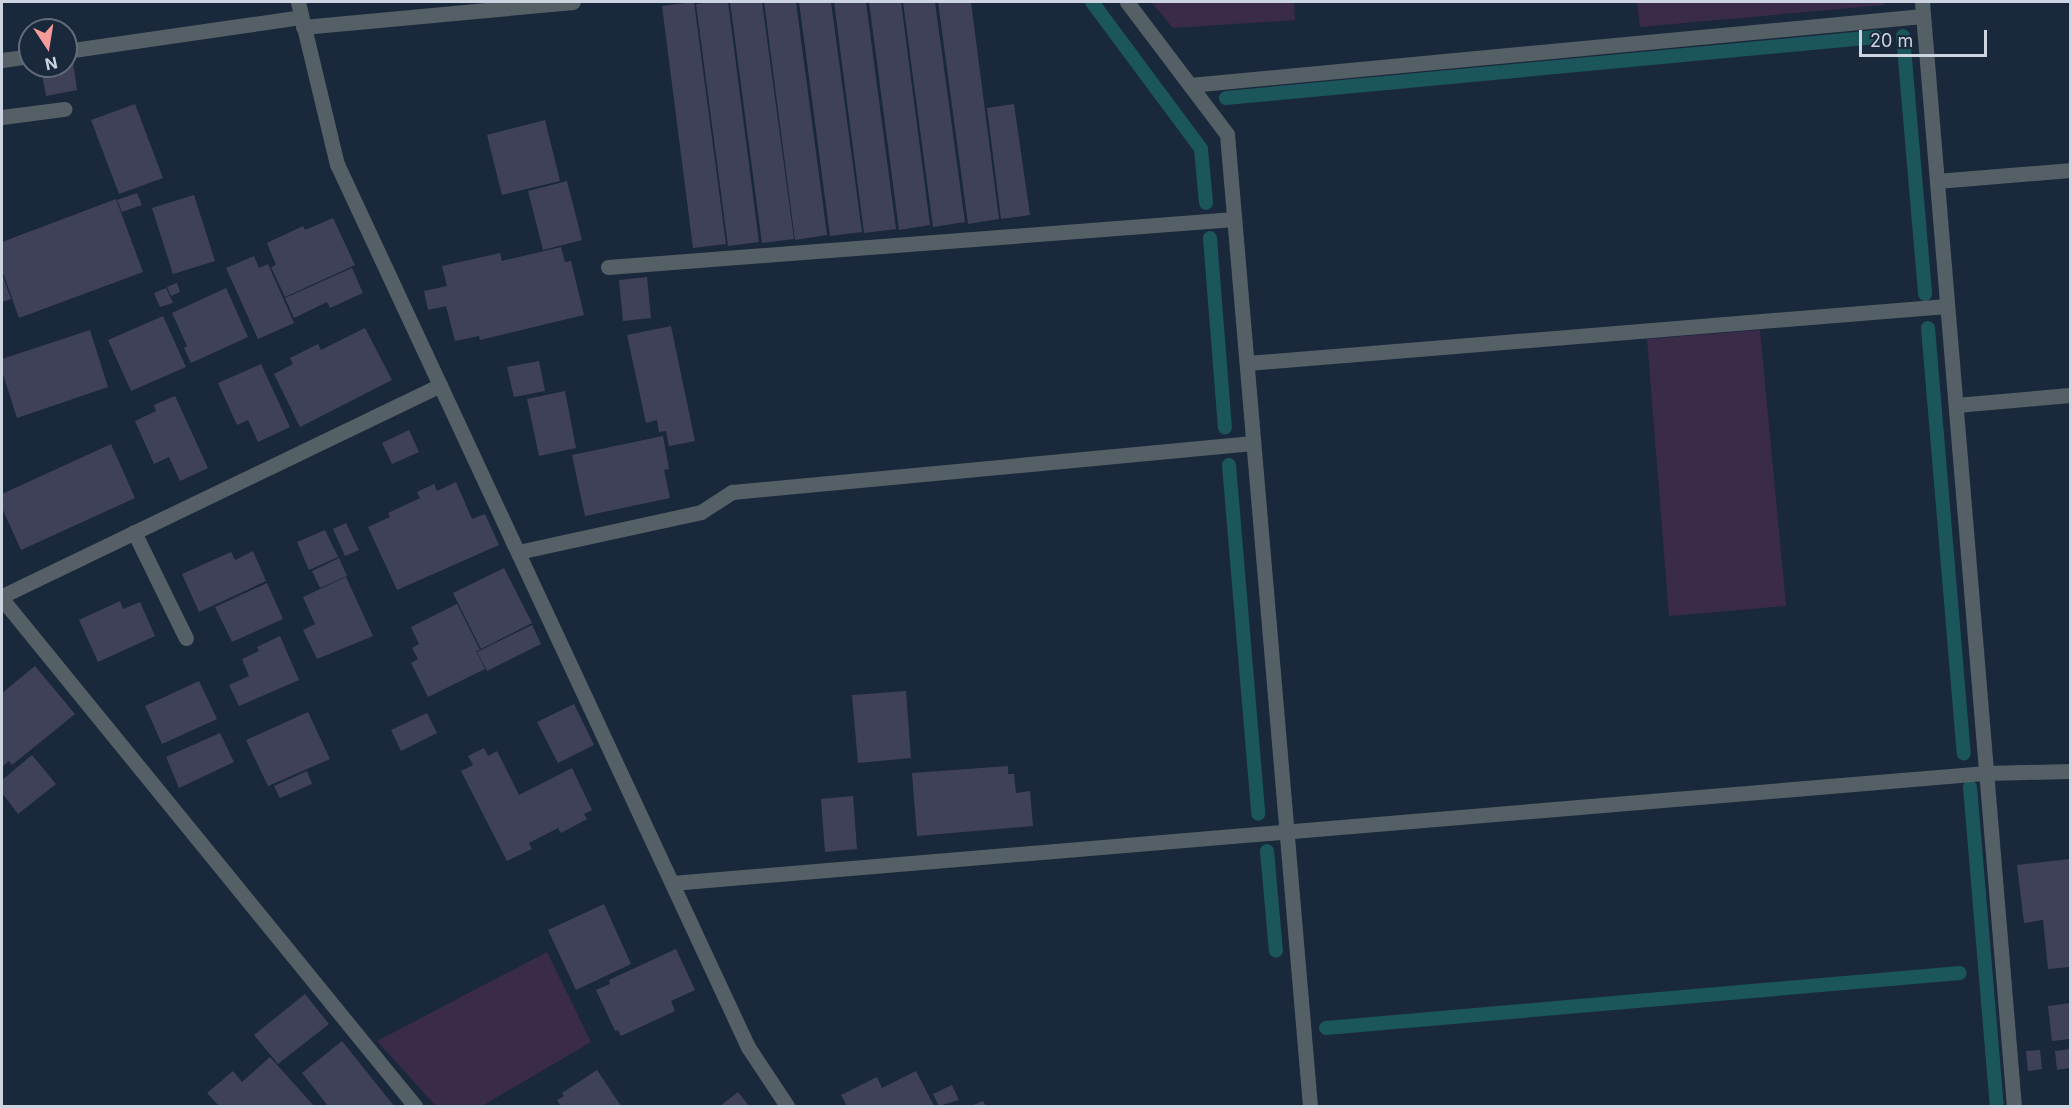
<!DOCTYPE html>
<html>
<head>
<meta charset="utf-8">
<style>
  body { margin:0 }
  #map { position:relative; width:2072px; height:1108px; overflow:hidden; background:#1a283b; font-family:Inter,sans-serif }
  div>[style] { position:absolute }
  .green>* { inset:0; background:#3a2b49 }
  .stream>* { height:14px; margin:-7px; padding:0 7px; transform-origin:7px; border-radius:7px; background:#1b565c }
  .building>* { inset:0; background:#3f4159 }
  .minor>* { height:15px; margin:-7.5px; padding:0 7.5px; transform-origin:7.5px; border-radius:7.5px; background:#546066 }
  span { translate:-50% -50%; white-space:nowrap; text-align:center; line-height:1.15; -webkit-text-stroke:6px #1a283b; paint-order:stroke }
  .frame { position:absolute; inset:0; border:3px solid #cbd4e0; pointer-events:none }
  .north { position:absolute; left:18px; top:18px; width:60px; height:60px; box-sizing:border-box; background:#1a283b; border:2px solid #616d7d; border-radius:50%; rotate:168deg; font-size:16px; font-weight:700; line-height:24px; text-align:center; color:#cbd4e0 }
  .north::after { content:''; display:block; margin:auto; width:21px; height:27px; background:#f59b99; clip-path:polygon(50% 0,100% 100%,50% 72%,0 100%) }
  .scale { position:absolute; left:1859px; top:30px; width:128px; height:27px; box-sizing:border-box; border:3px solid #cbd4e0; border-top:0; padding-left:8px; font-size:18px; line-height:21px; white-space:nowrap; color:#cbd4e0; -webkit-text-stroke:4px #1a283b; paint-order:stroke }
</style>
</head>
<body>
<div id="map">
  <div class="green">
    <i style="clip-path:polygon(1151px 2px,1294px 2px,1295px 20px,1173px 28px)"></i>
    <i style="clip-path:polygon(1637px 2px,1884px 2px,1884px 5px,1640px 27px)"></i>
    <i style="clip-path:polygon(1760px 330px,1786px 606px,1669px 616px,1647px 339px)"></i>
    <i style="clip-path:polygon(547px 952px,591px 1042px,482px 1106px,436px 1106px,377px 1041px)"></i>
  </div>
  <div class="stream">
    <i style="left:1092px;top:2px;width:183px;rotate:53.4deg"></i>
    <i style="left:1201px;top:149px;width:54px;rotate:84.7deg"></i>
    <i style="left:1903px;top:36px;width:259px;rotate:85.1deg"></i>
    <i style="left:1226px;top:98px;width:653px;rotate:-5.36deg"></i>
    <i style="left:1210px;top:238px;width:190px;rotate:85.5deg"></i>
    <i style="left:1928px;top:328px;width:427px;rotate:85.2deg"></i>
    <i style="left:1229px;top:465px;width:350px;rotate:85.2deg"></i>
    <i style="left:1970px;top:787px;width:320px;rotate:85.2deg"></i>
    <i style="left:1267px;top:851px;width:100px;rotate:84.9deg"></i>
    <i style="left:1326px;top:1028px;width:636px;rotate:-4.96deg"></i>
  </div>
  <div class="building">
    <i style="clip-path:polygon(694px 2px,726px 244px,693px 248px,662px 6px)"></i>
    <i style="clip-path:polygon(714px 2px,728px 2px,759px 242px,728px 246px,696px 4px)"></i>
    <i style="clip-path:polygon(730px 2px,762px 2px,794px 239px,762px 243px)"></i>
    <i style="clip-path:polygon(764px 2px,796px 2px,827px 235px,795px 240px)"></i>
    <i style="clip-path:polygon(799px 2px,831px 2px,862px 232px,830px 236px)"></i>
    <i style="clip-path:polygon(834px 2px,866px 2px,896px 229px,864px 233px)"></i>
    <i style="clip-path:polygon(869px 2px,901px 2px,930px 225px,899px 230px)"></i>
    <i style="clip-path:polygon(903px 2px,935px 2px,965px 222px,933px 227px)"></i>
    <i style="clip-path:polygon(938px 2px,971px 2px,999px 219px,968px 224px)"></i>
    <i style="clip-path:polygon(73px 62px,77px 90px,46px 96px,41px 68px,66px 66px,66px 64px)"></i>
    <i style="clip-path:polygon(135px 104px,163px 178px,119px 194px,91px 120px)"></i>
    <i style="clip-path:polygon(1014px 104px,1030px 215px,1001px 219px,987px 108px)"></i>
    <i style="clip-path:polygon(545px 120px,560px 181px,502px 195px,487px 135px)"></i>
    <i style="clip-path:polygon(567px 181px,582px 240px,543px 250px,528px 191px)"></i>
    <i style="clip-path:polygon(137px 193px,142px 205px,122px 212px,117px 200px)"></i>
    <i style="clip-path:polygon(194px 195px,215px 261px,173px 274px,152px 208px)"></i>
    <i style="clip-path:polygon(116px 199px,143px 272px,19px 318px,2px 270px,2px 242px)"></i>
    <i style="clip-path:polygon(333px 218px,355px 265px,285px 297px,271px 267px,276px 265px,267px 243px,303px 226px,305px 230px)"></i>
    <i style="clip-path:polygon(561px 247px,565px 262px,571px 261px,584px 315px,480px 340px,479px 336px,455px 341px,446px 306px,428px 310px,424px 291px,447px 286px,442px 266px,500px 253px,502px 261px)"></i>
    <i style="clip-path:polygon(254px 256px,259px 268px,268px 264px,294px 323px,258px 339px,226px 268px)"></i>
    <i style="clip-path:polygon(352px 268px,363px 293px,330px 308px,327px 302px,294px 318px,285px 298px)"></i>
    <i style="clip-path:polygon(2px 274px,11px 299px,2px 302px)"></i>
    <i style="clip-path:polygon(647px 277px,651px 318px,623px 321px,619px 280px)"></i>
    <i style="clip-path:polygon(177px 283px,180px 292px,171px 296px,167px 287px)"></i>
    <i style="clip-path:polygon(166px 288px,173px 303px,160px 307px,154px 293px)"></i>
    <i style="clip-path:polygon(226px 288px,248px 337px,191px 363px,184px 348px,187px 346px,172px 313px)"></i>
    <i style="clip-path:polygon(163px 316px,186px 367px,131px 391px,108px 340px)"></i>
    <i style="clip-path:polygon(671px 326px,695px 441px,669px 446px,666px 431px,659px 432px,657px 420px,646px 423px,627px 335px)"></i>
    <i style="clip-path:polygon(365px 328px,392px 380px,300px 427px,274px 374px,293px 364px,290px 358px,318px 344px,321px 350px)"></i>
    <i style="clip-path:polygon(90px 330px,108px 387px,17px 418px,2px 371px,2px 359px)"></i>
    <i style="clip-path:polygon(539px 361px,545px 391px,514px 397px,507px 367px)"></i>
    <i style="clip-path:polygon(261px 364px,290px 427px,258px 442px,248px 420px,237px 425px,218px 383px)"></i>
    <i style="clip-path:polygon(565px 391px,576px 448px,539px 456px,527px 399px)"></i>
    <i style="clip-path:polygon(175px 396px,208px 468px,180px 481px,169px 457px,154px 464px,135px 421px,156px 411px,154px 405px)"></i>
    <i style="clip-path:polygon(409px 430px,419px 452px,392px 464px,382px 443px)"></i>
    <i style="clip-path:polygon(663px 436px,669px 469px,664px 470px,670px 498px,585px 516px,572px 455px)"></i>
    <i style="clip-path:polygon(111px 444px,135px 498px,21px 550px,2px 508px,2px 494px)"></i>
    <i style="clip-path:polygon(456px 482px,472px 519px,485px 514px,499px 545px,397px 590px,368px 527px,390px 517px,388px 513px,420px 498px,417px 492px,434px 484px,437px 491px)"></i>
    <i style="clip-path:polygon(346px 523px,359px 550px,345px 556px,333px 529px)"></i>
    <i style="clip-path:polygon(325px 530px,338px 557px,309px 570px,297px 542px)"></i>
    <i style="clip-path:polygon(253px 551px,266px 581px,199px 612px,182px 574px,231px 552px,235px 560px)"></i>
    <i style="clip-path:polygon(339px 558px,347px 576px,320px 588px,312px 571px)"></i>
    <i style="clip-path:polygon(504px 568px,532px 623px,481px 649px,453px 593px)"></i>
    <i style="clip-path:polygon(346px 577px,373px 636px,317px 659px,303px 630px,315px 624px,303px 597px)"></i>
    <i style="clip-path:polygon(267px 583px,283px 619px,232px 642px,215px 607px)"></i>
    <i style="clip-path:polygon(120px 601px,123px 609px,140px 602px,155px 636px,98px 662px,79px 620px)"></i>
    <i style="clip-path:polygon(457px 604px,480px 650px,476px 651px,485px 669px,428px 697px,411px 663px,418px 659px,412px 648px,419px 644px,411px 627px)"></i>
    <i style="clip-path:polygon(532px 625px,541px 644px,487px 671px,477px 652px)"></i>
    <i style="clip-path:polygon(280px 636px,299px 680px,239px 706px,229px 685px,249px 676px,242px 659px,259px 651px,257px 647px)"></i>
    <i style="clip-path:polygon(35px 666px,75px 714px,12px 765px,9px 761px,3px 766px,2px 693px)"></i>
    <i style="clip-path:polygon(199px 681px,217px 719px,162px 744px,145px 706px)"></i>
    <i style="clip-path:polygon(906px 691px,911px 758px,858px 763px,852px 695px)"></i>
    <i style="clip-path:polygon(574px 704px,594px 745px,558px 763px,537px 722px)"></i>
    <i style="clip-path:polygon(308px 712px,330px 759px,268px 786px,246px 740px)"></i>
    <i style="clip-path:polygon(427px 713px,437px 733px,401px 751px,391px 730px)"></i>
    <i style="clip-path:polygon(220px 733px,234px 762px,179px 788px,166px 757px)"></i>
    <i style="clip-path:polygon(484px 748px,488px 756px,497px 751px,519px 795px,572px 768px,592px 810px,584px 814px,587px 819px,561px 833px,558px 828px,529px 843px,532px 849px,507px 861px,461px 771px,473px 765px,468px 756px)"></i>
    <i style="clip-path:polygon(32px 755px,56px 784px,18px 814px,2px 793px,2px 780px)"></i>
    <i style="clip-path:polygon(1008px 766px,1008px 774px,1014px 774px,1016px 793px,1030px 791px,1033px 826px,917px 836px,912px 773px)"></i>
    <i style="clip-path:polygon(307px 771px,312px 784px,280px 798px,274px 786px)"></i>
    <i style="clip-path:polygon(853px 796px,857px 849px,825px 852px,821px 799px)"></i>
    <i style="clip-path:polygon(2070px 859px,2070px 967px,2048px 969px,2043px 920px,2024px 923px,2017px 865px)"></i>
    <i style="clip-path:polygon(604px 904px,631px 964px,576px 990px,548px 930px)"></i>
    <i style="clip-path:polygon(676px 949px,695px 990px,671px 1001px,675px 1011px,621px 1036px,618px 1030px,615px 1031px,596px 990px,610px 984px,609px 980px)"></i>
    <i style="clip-path:polygon(305px 994px,329px 1024px,278px 1064px,254px 1035px)"></i>
    <i style="clip-path:polygon(2070px 1003px,2070px 1039px,2052px 1041px,2048px 1006px)"></i>
    <i style="clip-path:polygon(342px 1041px,394px 1106px,328px 1106px,302px 1073px)"></i>
    <i style="clip-path:polygon(2069px 1049px,2070px 1068px,2057px 1070px,2055px 1051px)"></i>
    <i style="clip-path:polygon(2040px 1050px,2042px 1069px,2028px 1071px,2026px 1051px)"></i>
    <i style="clip-path:polygon(270px 1057px,314px 1106px,219px 1106px,207px 1093px,233px 1071px,242px 1082px)"></i>
    <i style="clip-path:polygon(597px 1070px,621px 1106px,561px 1106px,557px 1100px,564px 1096px,562px 1093px)"></i>
    <i style="clip-path:polygon(916px 1071px,934px 1106px,847px 1106px,841px 1095px,877px 1077px,882px 1088px)"></i>
    <i style="clip-path:polygon(952px 1085px,959px 1100px,939px 1106px,933px 1094px)"></i>
    <i style="clip-path:polygon(738px 1092px,749px 1106px,720px 1106px)"></i>
    <i style="clip-path:polygon(983px 1101px,986px 1106px,971px 1106px)"></i>
  </div>
  <div class="minor">
    <i style="left:298px;top:2px;width:167px;rotate:76.5deg"></i>
    <i style="left:337px;top:164px;width:974px;rotate:65.04deg"></i>
    <i style="left:748px;top:1047px;width:71px;rotate:56.5deg"></i>
    <i style="left:1127px;top:2px;width:166px;rotate:52.9deg"></i>
    <i style="left:1227px;top:134px;width:976px;rotate:85.12deg"></i>
    <i style="left:1922px;top:2px;width:1108px;rotate:85.24deg"></i>
    <i style="left:303px;top:27px;width:271px;rotate:-5.3deg"></i>
    <i style="left:66px;top:51px;width:237px;rotate:-8.2deg"></i>
    <i style="left:2px;top:60px;width:28px;rotate:-8deg"></i>
    <i style="left:1190px;top:85px;width:736px;rotate:-5.38deg"></i>
    <i style="left:2px;top:117px;width:63px;rotate:-7.4deg"></i>
    <i style="left:1937px;top:181px;width:133px;rotate:-4.7deg"></i>
    <i style="left:608px;top:267px;width:628px;rotate:-4.38deg"></i>
    <i style="left:1247px;top:363px;width:702px;rotate:-4.66deg"></i>
    <i style="left:1956px;top:405px;width:114px;rotate:-5deg"></i>
    <i style="left:134px;top:532px;width:118px;rotate:63.9deg"></i>
    <i style="left:518px;top:552px;width:187px;rotate:-12.3deg"></i>
    <i style="left:701px;top:512px;width:37px;rotate:-33deg"></i>
    <i style="left:732px;top:492px;width:523px;rotate:-5.37deg"></i>
    <i style="left:2px;top:596px;width:486px;rotate:-25.7deg"></i>
    <i style="left:2px;top:599px;width:654px;rotate:50.83deg"></i>
    <i style="left:672px;top:883px;width:1319px;rotate:-4.79deg"></i>
    <i style="left:1986px;top:773px;width:84px;rotate:-1.4deg"></i>
  </div>
  <div class="frame"></div>
  <div class="north">N</div>
  <div class="scale">20 m</div>
</div>
</body>
</html>
